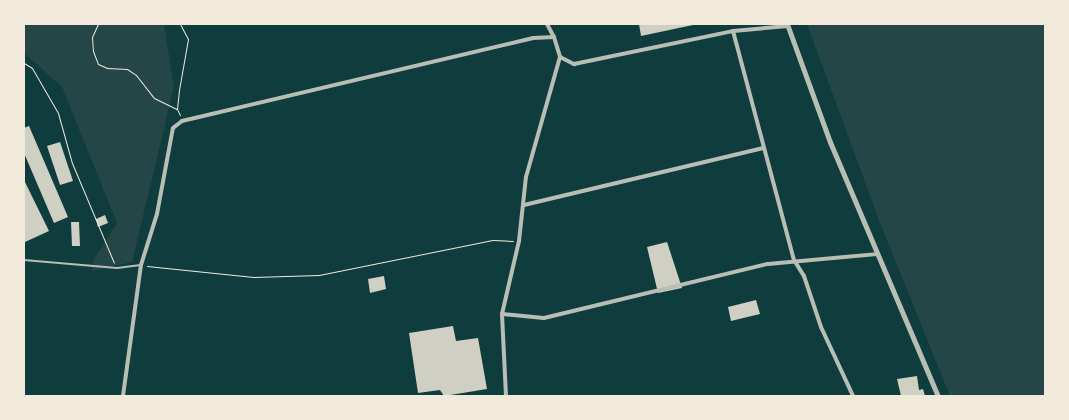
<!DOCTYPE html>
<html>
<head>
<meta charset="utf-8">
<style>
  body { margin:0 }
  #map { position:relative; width:1069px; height:420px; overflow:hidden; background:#0f3d3e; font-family:"Nunito Sans",sans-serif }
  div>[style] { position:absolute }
  .green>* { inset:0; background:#244646 }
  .building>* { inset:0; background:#cfcfc3 }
  .path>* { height:1px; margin:-0.5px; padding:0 0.5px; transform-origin:0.5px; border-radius:0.5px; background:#f1e9da }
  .service>* { height:2px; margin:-1px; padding:0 1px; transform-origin:1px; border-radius:1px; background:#b8beb3 }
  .minor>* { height:4px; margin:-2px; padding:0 2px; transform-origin:2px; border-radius:2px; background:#b8beb3 }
  .tertiary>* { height:5px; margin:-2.5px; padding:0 2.5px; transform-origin:2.5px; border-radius:2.5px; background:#b8beb3 }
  span { translate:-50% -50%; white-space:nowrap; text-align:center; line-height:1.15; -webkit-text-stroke:5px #f1e9da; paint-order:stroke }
  .frame { position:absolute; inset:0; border:25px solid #f1e9da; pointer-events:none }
</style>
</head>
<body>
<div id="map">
  <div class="green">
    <i style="clip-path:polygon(24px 24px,164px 24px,174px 87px,132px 262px,92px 271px,93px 261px,117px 223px,62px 87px,24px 53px)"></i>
    <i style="clip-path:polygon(807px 24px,1045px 24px,1045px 396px,950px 396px,880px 223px)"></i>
  </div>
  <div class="building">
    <i style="clip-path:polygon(639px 24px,693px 24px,693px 25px,641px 36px)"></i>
    <i style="clip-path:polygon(29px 126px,68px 217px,54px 223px,24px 153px,24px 128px)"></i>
    <i style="clip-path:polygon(60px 142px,73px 181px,60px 185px,47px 146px)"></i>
    <i style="clip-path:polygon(24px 180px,49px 231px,25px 242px,24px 240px)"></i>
    <i style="clip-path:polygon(105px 215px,108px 223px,98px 227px,96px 219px)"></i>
    <i style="clip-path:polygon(71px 222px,79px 222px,80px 246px,72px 246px)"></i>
    <i style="clip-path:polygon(667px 242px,682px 288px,658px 293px,647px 247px)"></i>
    <i style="clip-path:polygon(384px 276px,386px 289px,370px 293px,368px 279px)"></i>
    <i style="clip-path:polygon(756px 300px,760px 314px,731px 321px,728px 307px)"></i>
    <i style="clip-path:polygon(453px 326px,456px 341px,478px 338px,487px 389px,444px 396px,440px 390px,418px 393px,409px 333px)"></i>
    <i style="clip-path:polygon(917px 376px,919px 390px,923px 389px,925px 396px,901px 396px,897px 379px)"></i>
  </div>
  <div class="path">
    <i style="left:98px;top:24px;width:14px;rotate:115deg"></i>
    <i style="left:92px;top:37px;width:14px;rotate:86deg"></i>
    <i style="left:93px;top:51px;width:14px;rotate:69deg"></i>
    <i style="left:98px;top:64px;width:10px;rotate:24deg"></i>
    <i style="left:107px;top:68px;width:20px;rotate:3deg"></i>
    <i style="left:127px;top:69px;width:11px;rotate:34deg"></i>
    <i style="left:136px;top:75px;width:29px;rotate:52deg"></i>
    <i style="left:154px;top:98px;width:25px;rotate:26deg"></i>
    <i style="left:24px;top:63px;width:9px;rotate:32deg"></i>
    <i style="left:32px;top:68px;width:52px;rotate:60deg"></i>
    <i style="left:58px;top:113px;width:52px;rotate:74.4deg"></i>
    <i style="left:72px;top:163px;width:108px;rotate:67.2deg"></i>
    <i style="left:180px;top:115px;width:7px;rotate:-117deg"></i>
    <i style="left:177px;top:109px;width:19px;rotate:-84deg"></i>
    <i style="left:179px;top:90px;width:52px;rotate:-80deg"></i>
    <i style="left:188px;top:39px;width:17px;rotate:-118deg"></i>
    <i style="left:147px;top:266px;width:107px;rotate:5.9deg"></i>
    <i style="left:253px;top:277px;width:66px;rotate:-1.7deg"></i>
    <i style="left:319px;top:275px;width:177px;rotate:-11.4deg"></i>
    <i style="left:493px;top:240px;width:20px;rotate:3deg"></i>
  </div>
  <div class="service">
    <i style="left:24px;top:260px;width:93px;rotate:4.9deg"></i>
    <i style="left:117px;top:268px;width:24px;rotate:-7deg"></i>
  </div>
  <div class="minor">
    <i style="left:547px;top:24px;width:15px;rotate:62deg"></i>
    <i style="left:733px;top:31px;width:237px;rotate:75.1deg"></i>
    <i style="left:794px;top:260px;width:19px;rotate:58deg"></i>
    <i style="left:804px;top:276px;width:54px;rotate:71.6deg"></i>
    <i style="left:821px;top:327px;width:76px;rotate:65.1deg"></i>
    <i style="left:524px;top:205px;width:246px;rotate:-13.4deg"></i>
    <i style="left:502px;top:314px;width:42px;rotate:5.4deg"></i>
    <i style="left:544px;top:318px;width:230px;rotate:-13.6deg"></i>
    <i style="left:768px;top:264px;width:109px;rotate:-5.2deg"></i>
    <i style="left:123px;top:396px;width:132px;rotate:-82.2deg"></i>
    <i style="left:141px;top:265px;width:53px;rotate:-72.6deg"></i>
    <i style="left:157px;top:214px;width:87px;rotate:-79.5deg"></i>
    <i style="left:173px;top:128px;width:11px;rotate:-38deg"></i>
    <i style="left:182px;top:121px;width:361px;rotate:-13.3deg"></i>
    <i style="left:533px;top:38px;width:21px;rotate:-3deg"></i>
    <i style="left:554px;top:37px;width:21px;rotate:73deg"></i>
    <i style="left:560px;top:57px;width:16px;rotate:27deg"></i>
    <i style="left:574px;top:64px;width:162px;rotate:-11.7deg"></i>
    <i style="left:733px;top:31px;width:55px;rotate:-5.2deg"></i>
    <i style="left:506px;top:396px;width:82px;rotate:-92.8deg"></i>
    <i style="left:502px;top:314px;width:75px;rotate:-76.9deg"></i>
    <i style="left:519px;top:241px;width:64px;rotate:-83.8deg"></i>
    <i style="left:526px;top:177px;width:125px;rotate:-74.2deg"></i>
  </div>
  <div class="tertiary">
    <i style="left:787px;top:24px;width:126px;rotate:70deg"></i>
    <i style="left:830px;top:142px;width:276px;rotate:67deg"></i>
  </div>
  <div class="frame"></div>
</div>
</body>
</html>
